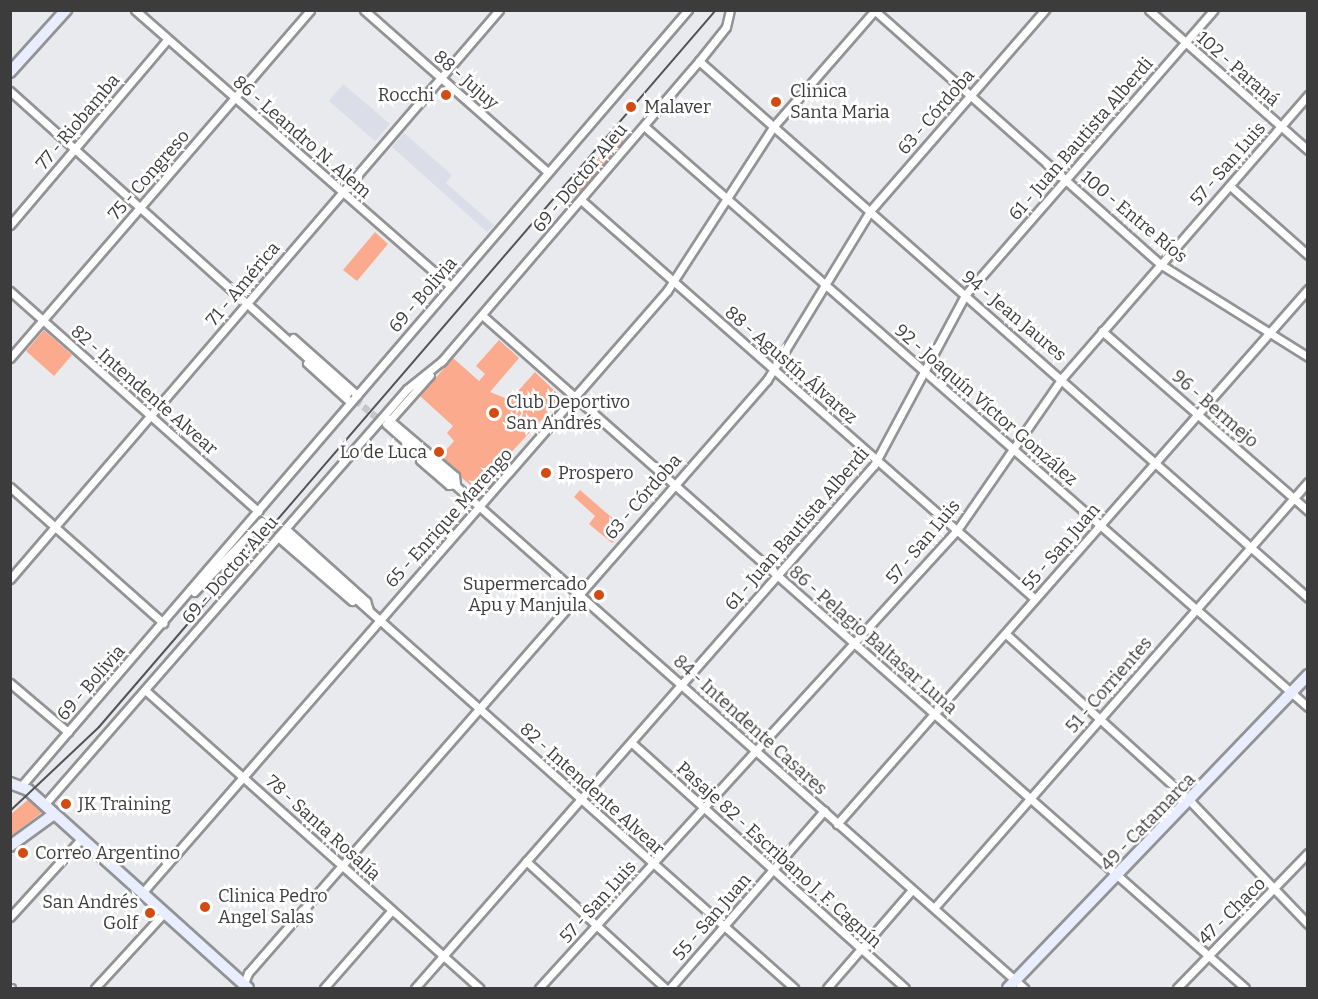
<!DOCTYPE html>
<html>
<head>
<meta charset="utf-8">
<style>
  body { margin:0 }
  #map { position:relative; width:1318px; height:999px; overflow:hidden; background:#e9eaed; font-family:Bitter,serif }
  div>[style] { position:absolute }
  .built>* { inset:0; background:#dbdee8 }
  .green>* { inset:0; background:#fcaa8e }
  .street-tunnel>* { height:7px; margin-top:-3.5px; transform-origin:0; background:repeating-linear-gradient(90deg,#c6c7ca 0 7px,transparent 0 10.5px) }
  .roads { filter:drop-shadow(2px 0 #929396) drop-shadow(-2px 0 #929396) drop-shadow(0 2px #929396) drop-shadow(0 -2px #929396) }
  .street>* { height:7px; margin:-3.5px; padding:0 3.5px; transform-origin:3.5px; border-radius:3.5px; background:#fff }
  .secondary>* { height:10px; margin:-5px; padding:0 5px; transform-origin:5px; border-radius:5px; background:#e8eefe }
  .rail>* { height:2px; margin:-1px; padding:0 1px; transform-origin:1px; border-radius:1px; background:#525254 }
  .dots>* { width:16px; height:16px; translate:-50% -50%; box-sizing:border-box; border:3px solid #fff; border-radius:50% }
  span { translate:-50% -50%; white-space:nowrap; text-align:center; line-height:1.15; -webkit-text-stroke:5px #fff; paint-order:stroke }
  .street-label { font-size:18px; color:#3c3c3d }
  .poi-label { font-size:18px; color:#3c3c3d }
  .left { translate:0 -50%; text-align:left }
  .right { translate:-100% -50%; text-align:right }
  .frame { position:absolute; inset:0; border:12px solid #3c3c3d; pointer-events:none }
</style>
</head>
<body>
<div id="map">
  <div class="built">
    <i style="clip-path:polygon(343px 84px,390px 124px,375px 141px,329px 101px)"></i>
    <i style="clip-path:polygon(404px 133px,452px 175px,446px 183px,494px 225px,487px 232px,392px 147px)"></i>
  </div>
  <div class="green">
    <i style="clip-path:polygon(617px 135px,624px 142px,580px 193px,573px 187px)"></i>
    <i style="clip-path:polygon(375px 232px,388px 244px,357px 281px,343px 270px)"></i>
    <i style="clip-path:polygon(44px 330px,72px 355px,54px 376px,26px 351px)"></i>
    <i style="clip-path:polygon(499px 340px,519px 358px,490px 392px,510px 400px,535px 372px,562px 398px,476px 490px,439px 458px,454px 441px,447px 433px,453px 426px,420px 396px,453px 358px,479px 381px,485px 374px,476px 366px)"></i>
    <i style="clip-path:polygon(580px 490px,625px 529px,612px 543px,589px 524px,595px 516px,574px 497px)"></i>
    <i style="clip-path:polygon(30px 798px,44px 811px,11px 836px,11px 814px)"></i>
  </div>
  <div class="street-tunnel">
    <i style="left:347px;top:393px;width:48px;rotate:39deg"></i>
    <i style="left:262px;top:521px;width:27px;rotate:34deg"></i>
  </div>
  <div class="roads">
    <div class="street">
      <i style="left:135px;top:10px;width:419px;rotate:41.2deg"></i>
      <i style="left:364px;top:10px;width:245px;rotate:41.4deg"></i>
      <i style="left:874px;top:10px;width:383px;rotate:41.6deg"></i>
      <i style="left:1160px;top:264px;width:175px;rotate:32.1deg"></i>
      <i style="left:1149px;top:10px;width:212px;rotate:41.4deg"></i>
      <i style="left:699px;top:61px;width:812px;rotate:41.4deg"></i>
      <i style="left:10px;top:91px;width:453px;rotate:41.9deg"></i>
      <i style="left:644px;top:126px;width:882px;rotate:41.19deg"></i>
      <i style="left:1230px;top:186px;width:104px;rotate:41.5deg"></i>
      <i style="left:581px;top:200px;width:604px;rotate:41.31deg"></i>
      <i style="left:10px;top:225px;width:244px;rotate:-49.7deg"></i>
      <i style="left:10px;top:291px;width:332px;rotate:41.6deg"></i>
      <i style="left:482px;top:315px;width:1017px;rotate:41.41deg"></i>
      <i style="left:1102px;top:331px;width:274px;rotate:41.1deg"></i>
      <i style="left:293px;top:338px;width:86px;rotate:41.7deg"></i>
      <i style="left:10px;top:358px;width:459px;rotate:-49.2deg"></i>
      <i style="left:441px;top:362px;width:396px;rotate:-49.4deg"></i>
      <i style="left:699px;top:61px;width:43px;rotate:-51.5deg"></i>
      <i style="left:726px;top:27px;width:17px;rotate:-77deg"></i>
      <i style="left:307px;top:363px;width:58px;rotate:42.2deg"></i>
      <i style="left:388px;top:419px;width:88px;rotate:40.4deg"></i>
      <i style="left:455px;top:476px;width:8px;rotate:83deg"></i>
      <i style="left:390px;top:420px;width:60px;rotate:-48.4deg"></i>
      <i style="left:386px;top:424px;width:852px;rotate:41.48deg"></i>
      <i style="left:420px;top:460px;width:38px;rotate:41deg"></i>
      <i style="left:449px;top:485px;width:7px;rotate:-8deg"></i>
      <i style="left:10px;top:487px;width:205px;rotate:41.6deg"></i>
      <i style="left:286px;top:529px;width:108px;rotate:42deg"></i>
      <i style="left:366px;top:601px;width:9px;rotate:72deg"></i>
      <i style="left:285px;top:536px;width:681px;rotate:41.61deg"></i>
      <i style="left:278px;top:537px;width:98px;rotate:40.9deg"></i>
      <i style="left:10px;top:579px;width:750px;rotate:-49.32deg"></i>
      <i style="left:194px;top:592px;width:98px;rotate:-46.2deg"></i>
      <i style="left:1006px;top:634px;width:250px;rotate:42.2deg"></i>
      <i style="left:1191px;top:802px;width:169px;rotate:46.2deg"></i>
      <i style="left:10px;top:683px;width:76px;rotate:40.2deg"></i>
      <i style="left:145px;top:690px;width:448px;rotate:41.7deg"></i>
      <i style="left:633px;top:744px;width:365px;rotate:41.9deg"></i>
      <i style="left:22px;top:785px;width:1022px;rotate:-49.33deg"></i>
      <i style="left:44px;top:805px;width:552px;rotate:-48.89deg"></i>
      <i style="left:407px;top:389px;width:46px;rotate:-38.9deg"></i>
      <i style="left:837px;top:824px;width:713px;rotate:-48.64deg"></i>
      <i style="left:526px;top:861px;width:188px;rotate:42.4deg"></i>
      <i style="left:142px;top:893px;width:799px;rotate:-48.91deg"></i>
      <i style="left:667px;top:291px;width:195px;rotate:-57.1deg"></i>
      <i style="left:773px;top:127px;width:155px;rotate:-48.9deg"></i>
      <i style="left:934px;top:908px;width:567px;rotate:-48.72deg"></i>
      <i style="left:10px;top:917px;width:105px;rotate:-47.7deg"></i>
      <i style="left:243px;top:986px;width:14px;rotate:-69deg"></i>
      <i style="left:248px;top:973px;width:788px;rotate:-48.81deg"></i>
      <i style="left:767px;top:380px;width:198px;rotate:-58.6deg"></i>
      <i style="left:870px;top:211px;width:267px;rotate:-49deg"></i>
      <i style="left:10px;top:988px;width:1px"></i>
      <i style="left:95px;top:988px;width:102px;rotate:-47.4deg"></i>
      <i style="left:324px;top:988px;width:103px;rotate:-48.9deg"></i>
      <i style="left:415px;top:988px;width:696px;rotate:-48.73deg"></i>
      <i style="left:874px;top:465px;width:193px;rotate:-61.8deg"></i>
      <i style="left:965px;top:295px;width:378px;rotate:-48.9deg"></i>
      <i style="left:539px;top:988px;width:620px;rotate:-47.61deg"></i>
      <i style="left:957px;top:530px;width:186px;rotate:-55.3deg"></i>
      <i style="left:1063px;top:377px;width:374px;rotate:-49deg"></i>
      <i style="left:670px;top:988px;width:235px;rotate:-49deg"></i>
      <i style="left:827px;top:988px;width:130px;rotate:-49.1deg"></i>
      <i style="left:1177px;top:988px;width:188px;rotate:-45.9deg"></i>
    </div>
    <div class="secondary">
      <i style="left:10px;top:72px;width:84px;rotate:-47.9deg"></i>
      <i style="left:10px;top:783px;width:19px;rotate:21deg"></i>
      <i style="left:28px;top:790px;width:296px;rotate:42deg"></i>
      <i style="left:10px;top:846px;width:54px;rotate:-36deg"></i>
      <i style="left:1008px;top:988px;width:434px;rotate:-46.2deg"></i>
    </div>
  </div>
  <div class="rail">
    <i style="left:10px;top:811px;width:122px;rotate:-43.3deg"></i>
    <i style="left:99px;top:727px;width:946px;rotate:-49.29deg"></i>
  </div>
  <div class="dots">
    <i style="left:446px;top:95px;background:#d24c11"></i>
    <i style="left:776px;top:102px;background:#d24c11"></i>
    <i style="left:631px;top:107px;background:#d24c11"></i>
    <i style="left:494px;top:413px;background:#d24c11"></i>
    <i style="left:439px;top:452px;background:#d24c11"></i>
    <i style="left:546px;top:473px;background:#d24c11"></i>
    <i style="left:599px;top:595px;background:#d24c11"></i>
    <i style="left:66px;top:804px;background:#d24c11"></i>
    <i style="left:23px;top:853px;background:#d24c11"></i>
    <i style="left:205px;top:907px;background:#d24c11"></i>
    <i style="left:150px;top:913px;background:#d24c11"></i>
  </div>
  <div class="street-label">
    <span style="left:1238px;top:69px;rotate:41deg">102 - Paraná</span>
    <span style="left:466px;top:80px;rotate:41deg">88 - Jujuy</span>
    <span style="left:936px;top:112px;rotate:-49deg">63 - Córdoba</span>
    <span style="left:78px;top:122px;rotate:-50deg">77 - Riobamba</span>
    <span style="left:302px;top:137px;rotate:41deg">86 - Leandro N. Alem</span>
    <span style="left:1081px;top:139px;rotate:-49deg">61 - Juan Bautista Alberdi</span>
    <span style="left:1228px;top:164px;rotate:-49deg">57 - San Luis</span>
    <span style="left:149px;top:175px;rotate:-49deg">75 - Congreso</span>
    <span style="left:580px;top:178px;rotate:-50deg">69 - Doctor Aleu</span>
    <span style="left:1134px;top:217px;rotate:40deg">100 - Entre Ríos</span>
    <span style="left:243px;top:284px;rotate:-50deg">71 - América</span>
    <span style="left:423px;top:295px;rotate:-49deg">69 - Bolivia</span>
    <span style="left:1014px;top:316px;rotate:40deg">94 - Jean Jaures</span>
    <span style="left:791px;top:365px;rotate:41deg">88 - Agustín Álvarez</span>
    <span style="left:144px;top:390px;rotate:41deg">82 - Intendente Alvear</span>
    <span style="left:986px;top:405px;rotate:41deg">92 - Joaquín Víctor González</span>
    <span style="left:1215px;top:409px;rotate:41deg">96 - Bermejo</span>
    <span style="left:643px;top:497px;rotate:-49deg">63 - Córdoba</span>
    <span style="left:449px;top:518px;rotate:-48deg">65 - Enrique Marengo</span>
    <span style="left:797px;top:529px;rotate:-49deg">61 - Juan Bautista Alberdi</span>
    <span style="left:923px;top:542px;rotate:-50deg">57 - San Luis</span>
    <span style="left:1061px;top:547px;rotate:-49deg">55 - San Juan</span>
    <span style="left:230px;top:570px;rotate:-49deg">69 - Doctor Aleu</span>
    <span style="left:873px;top:640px;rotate:41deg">86 - Pelagio Baltasar Luna</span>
    <span style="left:91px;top:683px;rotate:-49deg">69 - Bolivia</span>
    <span style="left:1109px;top:685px;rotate:-49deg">51 - Corrientes</span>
    <span style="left:750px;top:725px;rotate:42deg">84 - Intendente Casares</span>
    <span style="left:592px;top:789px;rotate:42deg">82 - Intendente Alvear</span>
    <span style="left:1148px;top:822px;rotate:-46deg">49 - Catamarca</span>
    <span style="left:323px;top:828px;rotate:42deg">78 - Santa Rosalía</span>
    <span style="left:779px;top:855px;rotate:42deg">Pasaje 82 - Escribano J. F. Cagnín</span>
    <span style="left:598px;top:902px;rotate:-48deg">57 - San Luis</span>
    <span style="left:1232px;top:911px;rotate:-45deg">47 - Chaco</span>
    <span style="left:712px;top:917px;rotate:-49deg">55 - San Juan</span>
  </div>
  <div class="poi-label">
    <span class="left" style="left:790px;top:102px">Clinica<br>Santa Maria</span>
    <span class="right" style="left:434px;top:95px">Rocchi</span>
    <span class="left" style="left:644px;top:107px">Malaver</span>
    <span class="left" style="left:506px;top:413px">Club Deportivo<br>San Andrés</span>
    <span class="right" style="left:427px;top:452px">Lo de Luca</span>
    <span class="left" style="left:558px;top:473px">Prospero</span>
    <span class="right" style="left:587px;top:595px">Supermercado<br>Apu y Manjula</span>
    <span class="left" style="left:78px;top:804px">JK Training</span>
    <span class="left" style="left:35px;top:853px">Correo Argentino</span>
    <span class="left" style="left:218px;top:907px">Clinica Pedro<br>Angel Salas</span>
    <span class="right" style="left:138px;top:913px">San Andrés<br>Golf</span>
  </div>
  <div class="frame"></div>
</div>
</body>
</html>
